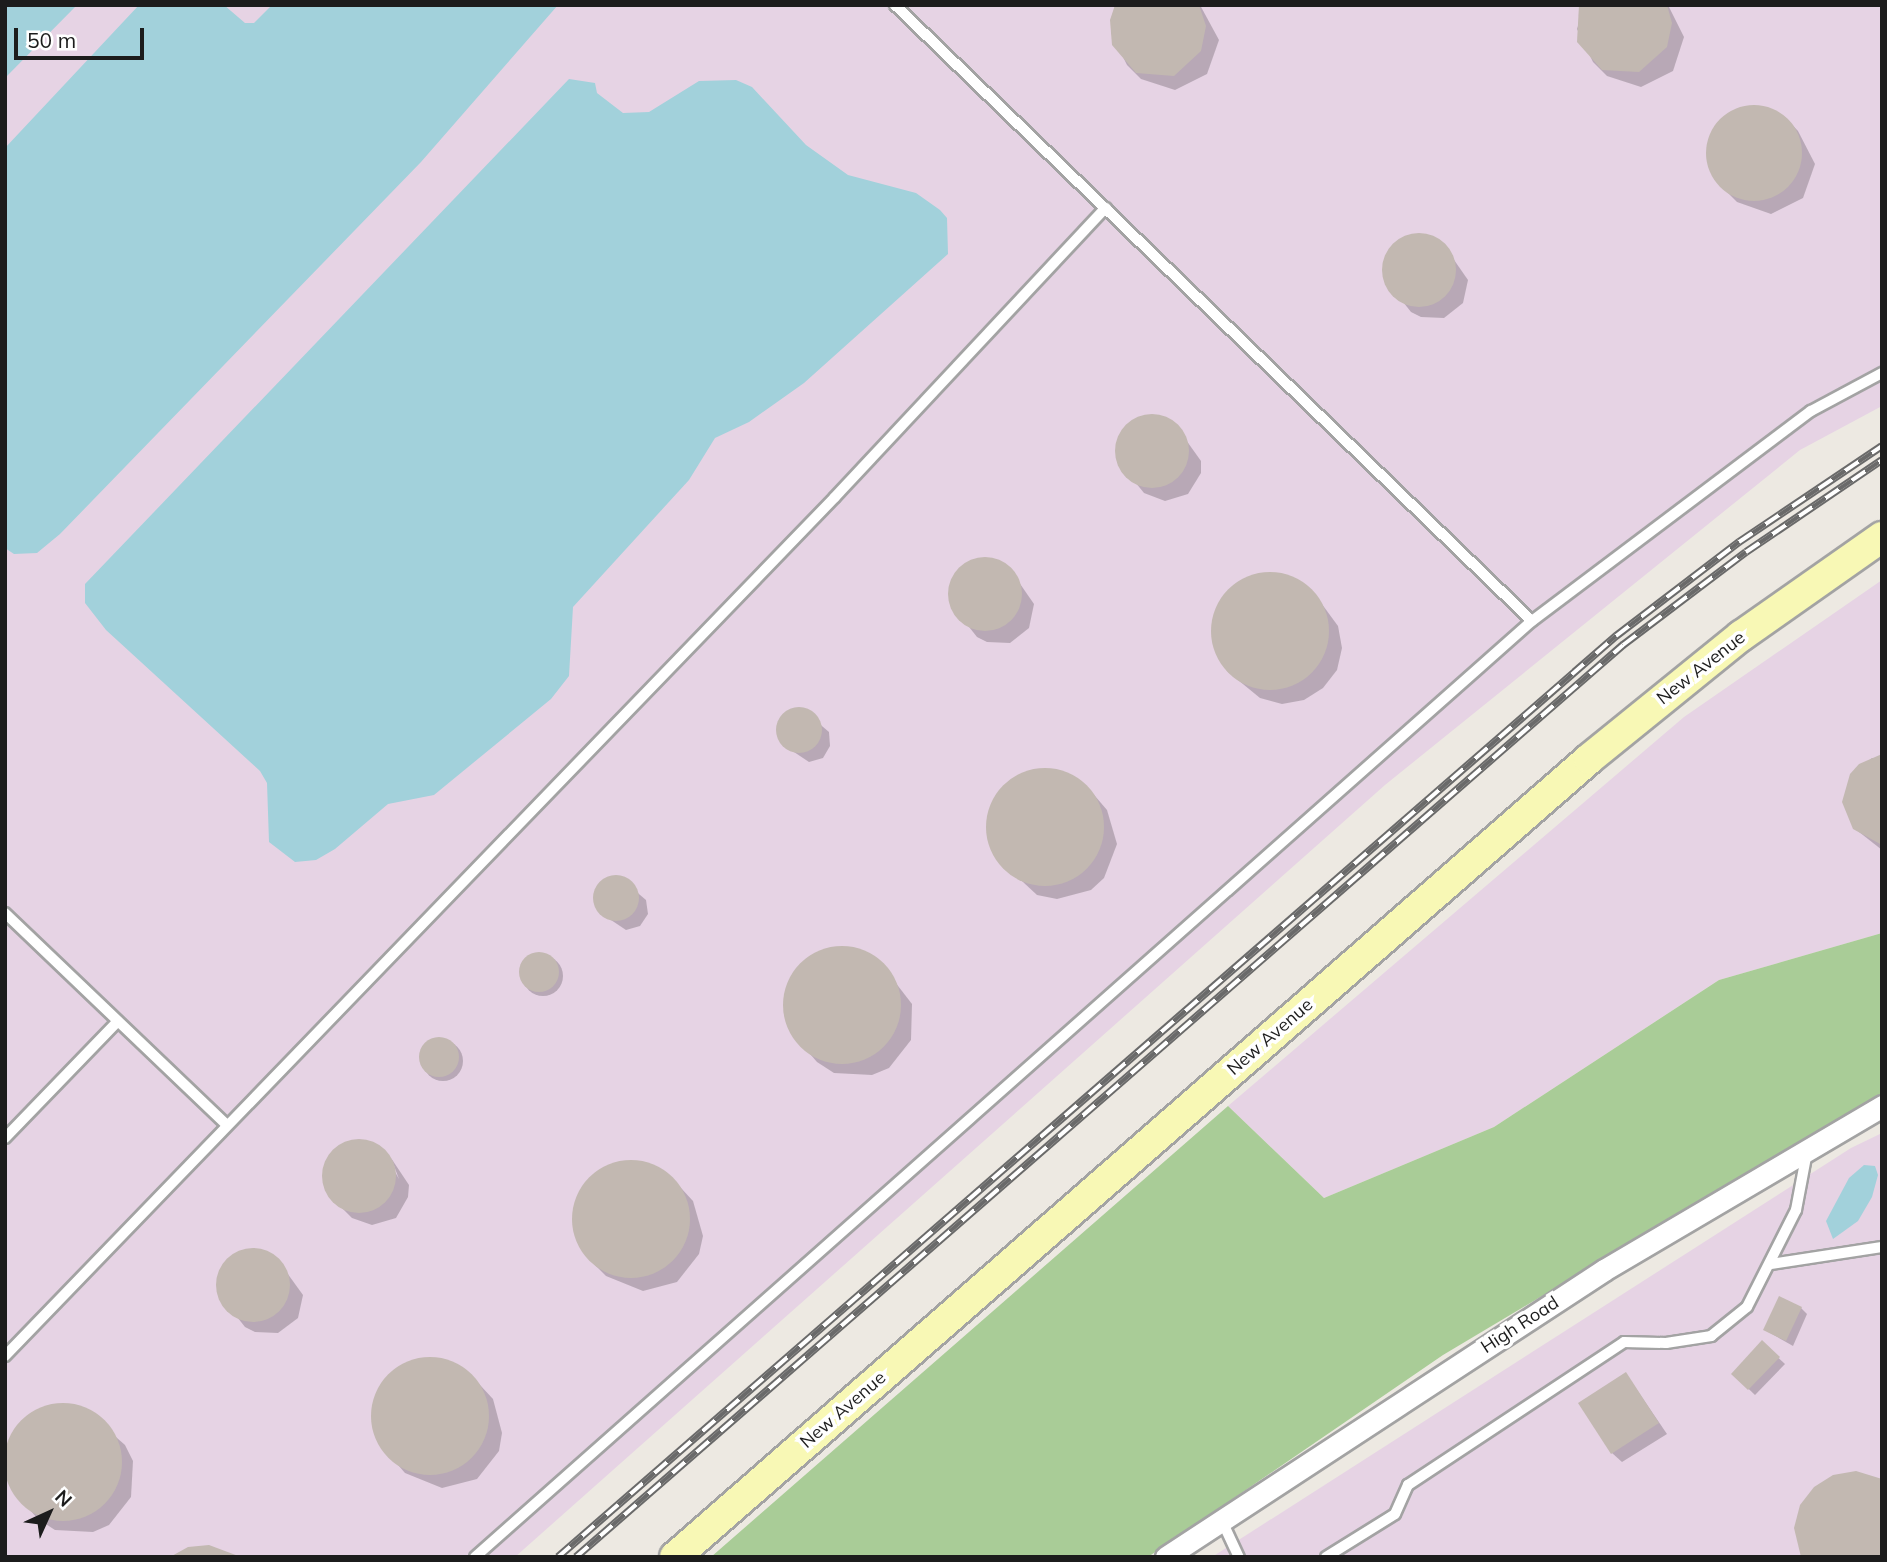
<!DOCTYPE html>
<html>
<head>
<meta charset="utf-8">
<style>
  body { margin:0 }
  #map { position:relative; width:1887px; height:1562px; overflow:hidden; background:#ede9e2; font-family:Mulish,sans-serif }
  div>[style] { position:absolute }
  .industrial>* { inset:0; background:#e6d3e4 }
  .forest>* { inset:0; background:#a9cc97 }
  .water>* { inset:0; background:#a2d1db }
  .shadow>* { inset:0; background:#0003 }
  .round { border-radius:50% }
  .building>* { inset:0; background:#c2b8b1 }
  .roads { filter:drop-shadow(2px 0 #a3a3a3) drop-shadow(-2px 0 #a3a3a3) drop-shadow(0 2px #a3a3a3) drop-shadow(0 -2px #a3a3a3) }
  .service>* { height:10px; margin:-5px; padding:0 5px; transform-origin:5px; border-radius:5px; background:#fff }
  .minor>* { height:21px; margin:-10.5px; padding:0 10.5px; transform-origin:10.5px; border-radius:10.5px; background:#fff }
  .secondary>* { height:30px; margin:-15px; padding:0 15px; transform-origin:15px; border-radius:15px; background:#f8f8b5 }
  .rail>* { height:8px; margin-top:-4px; transform-origin:0; background:repeating-linear-gradient(90deg,#fff 0 16px,#6a6a6a 0 32px); box-sizing:border-box; border-block:2px solid #6a6a6a }
  span { translate:-50% -50%; white-space:nowrap; text-align:center; line-height:1.15; -webkit-text-stroke:7px #fff; paint-order:stroke }
  .street-label { font-size:18px; color:#1c1c1c }
  .frame { position:absolute; inset:0; border:7px solid #1c1c1c; pointer-events:none }
  .north { position:absolute; left:14px; top:1478px; width:70px; height:70px; -webkit-text-stroke:5px #fff; paint-order:stroke; rotate:45deg; font-size:19px; font-weight:700; line-height:28px; text-align:center; color:#1c1c1c }
  .north::after { content:''; display:block; margin:auto; width:24px; height:32px; background:#1c1c1c; clip-path:polygon(50% 0,100% 100%,50% 72%,0 100%) }
  .scale { position:absolute; left:14px; top:28px; width:130px; height:32px; box-sizing:border-box; border:4px solid #1c1c1c; border-top:0; padding-left:9px; font-size:21px; line-height:24px; white-space:nowrap; color:#1c1c1c; -webkit-text-stroke:5px #fff; paint-order:stroke }
</style>
</head>
<body>
<div id="map">
  <div class="industrial">
    <i style="clip-path:polygon(5px 5px,1882px 5px,1882px 406px,1800px 450px,1385px 785px,515px 1557px,5px 1557px)"></i>
    <i style="clip-path:polygon(1882px 580px,1882px 933px,1719px 980px,1494px 1127px,1324px 1198px,1228px 1106px,1684px 717px)"></i>
    <i style="clip-path:polygon(1882px 1133px,1882px 1557px,1212px 1557px,1851px 1148px)"></i>
  </div>
  <div class="forest">
    <i style="clip-path:polygon(1882px 933px,1882px 1093px,1443px 1355px,1148px 1557px,711px 1557px,1228px 1106px,1324px 1198px,1494px 1127px,1719px 980px)"></i>
  </div>
  <div class="water">
    <i style="clip-path:polygon(5px 5px,77px 5px,5px 78px)"></i>
    <i style="clip-path:polygon(139px 5px,224px 5px,245px 23px,254px 23px,272px 5px,558px 5px,421px 162px,60px 534px,37px 553px,14px 554px,5px 548px,5px 148px)"></i>
    <i style="clip-path:polygon(569px 79px,595px 83px,597px 93px,623px 113px,649px 112px,699px 81px,736px 80px,752px 87px,806px 145px,848px 175px,916px 193px,940px 210px,947px 218px,948px 254px,804px 383px,749px 422px,715px 438px,689px 480px,573px 607px,569px 676px,551px 699px,434px 795px,388px 804px,335px 849px,316px 860px,295px 862px,269px 842px,267px 783px,260px 771px,106px 630px,85px 603px,85px 584px)"></i>
    <i style="clip-path:polygon(1864px 1165px,1875px 1166px,1878px 1175px,1872px 1197px,1858px 1221px,1833px 1239px,1826px 1221px,1849px 1178px)"></i>
  </div>
  <div class="shadow">
    <i style="clip-path:polygon(1120px 5px,1200px 5px,1219px 40px,1207px 74px,1175px 90px,1141px 79px,1127px 65px,1111px 33px)"></i>
    <i style="clip-path:polygon(1585px 5px,1668px 5px,1684px 37px,1673px 71px,1641px 87px,1607px 76px,1593px 62px,1577px 29px)"></i>
    <i style="clip-path:polygon(1750px 106px,1785px 117px,1798px 131px,1815px 164px,1803px 198px,1771px 214px,1737px 202px,1723px 188px,1707px 156px,1718px 122px)"></i>
    <i style="clip-path:polygon(1409px 236px,1433px 237px,1443px 244px,1468px 280px,1463px 303px,1444px 318px,1421px 317px,1411px 312px,1385px 279px,1386px 258px)"></i>
    <i style="clip-path:polygon(1153px 416px,1176px 426px,1201px 461px,1201px 473px,1188px 494px,1165px 501px,1144px 493px,1118px 461px,1124px 429px,1132px 422px)"></i>
    <i style="clip-path:polygon(975px 560px,999px 562px,1009px 568px,1034px 604px,1029px 628px,1010px 643px,987px 642px,977px 637px,951px 604px,957px 572px)"></i>
    <i style="clip-path:polygon(1272px 574px,1294px 579px,1313px 592px,1338px 626px,1342px 648px,1337px 670px,1323px 688px,1304px 700px,1282px 704px,1260px 698px,1227px 671px,1216px 651px,1212px 629px,1217px 607px,1231px 589px,1250px 577px)"></i>
    <i style="clip-path:polygon(802px 709px,829px 732px,830px 746px,823px 758px,809px 762px,785px 746px,778px 727px,784px 716px)"></i>
    <i style="clip-path:polygon(1872px 758px,1882px 758px,1882px 850px,1854px 828px,1851px 775px)"></i>
    <i style="clip-path:polygon(1047px 769px,1081px 782px,1095px 796px,1107px 810px,1117px 844px,1104px 878px,1091px 890px,1057px 899px,1037px 895px,1008px 868px,994px 854px,987px 835px,996px 796px,1009px 781px)"></i>
    <i style="clip-path:polygon(619px 877px,646px 900px,648px 914px,640px 926px,626px 930px,602px 914px,596px 895px,601px 884px)"></i>
    <i style="clip-path:polygon(825px 950px,862px 951px,878px 960px,912px 1004px,911px 1040px,889px 1068px,872px 1075px,834px 1073px,817px 1062px,791px 1032px,785px 1013px,793px 974px)"></i>
    <i class="round" style="left:523px;top:956px;width:40px;height:40px"></i>
    <i class="round" style="left:423px;top:1041px;width:40px;height:40px"></i>
    <i style="clip-path:polygon(361px 1140px,383px 1150px,399px 1179px,391px 1158px,409px 1185px,408px 1197px,396px 1218px,372px 1225px,352px 1218px,338px 1204px,324px 1174px,340px 1146px)"></i>
    <i style="clip-path:polygon(633px 1162px,667px 1174px,681px 1188px,693px 1201px,703px 1236px,699px 1254px,677px 1282px,643px 1291px,606px 1276px,592px 1262px,573px 1227px,582px 1188px,613px 1164px)"></i>
    <i style="clip-path:polygon(244px 1251px,267px 1252px,277px 1259px,303px 1295px,298px 1318px,278px 1333px,255px 1332px,245px 1327px,219px 1294px,225px 1263px)"></i>
    <i style="clip-path:polygon(1801px 1308px,1807px 1314px,1793px 1346px,1765px 1330px)"></i>
    <i style="clip-path:polygon(1762px 1343px,1785px 1364px,1755px 1395px,1733px 1374px)"></i>
    <i style="clip-path:polygon(432px 1359px,466px 1371px,480px 1385px,493px 1399px,502px 1433px,499px 1451px,477px 1479px,442px 1488px,405px 1473px,379px 1443px,373px 1424px,381px 1385px,395px 1370px)"></i>
    <i style="clip-path:polygon(1626px 1374px,1667px 1434px,1622px 1462px,1612px 1453px)"></i>
    <i style="clip-path:polygon(45px 1407px,83px 1408px,125px 1445px,133px 1461px,131px 1497px,109px 1525px,93px 1532px,55px 1530px,38px 1519px,11px 1489px,6px 1450px,14px 1431px)"></i>
  </div>
  <div class="building">
    <i style="clip-path:polygon(1115px 5px,1199px 5px,1206px 26px,1201px 51px,1174px 76px,1136px 73px,1112px 45px,1110px 20px)"></i>
    <i style="clip-path:polygon(1579px 5px,1667px 5px,1672px 23px,1667px 47px,1639px 72px,1602px 70px,1577px 42px)"></i>
    <i class="round" style="left:1706px;top:105px;width:96px;height:96px"></i>
    <i class="round" style="left:1382px;top:233px;width:74px;height:74px"></i>
    <i class="round" style="left:1115px;top:414px;width:74px;height:74px"></i>
    <i class="round" style="left:948px;top:557px;width:74px;height:74px"></i>
    <i class="round" style="left:1211px;top:572px;width:118px;height:118px"></i>
    <i class="round" style="left:776px;top:707px;width:46px;height:46px"></i>
    <i style="clip-path:polygon(1882px 754px,1882px 845px,1853px 829px,1842px 802px,1850px 774px,1859px 764px)"></i>
    <i class="round" style="left:986px;top:768px;width:118px;height:118px"></i>
    <i class="round" style="left:593px;top:875px;width:46px;height:46px"></i>
    <i class="round" style="left:783px;top:946px;width:118px;height:118px"></i>
    <i class="round" style="left:519px;top:952px;width:40px;height:40px"></i>
    <i class="round" style="left:419px;top:1037px;width:40px;height:40px"></i>
    <i class="round" style="left:322px;top:1139px;width:74px;height:74px"></i>
    <i class="round" style="left:572px;top:1160px;width:118px;height:118px"></i>
    <i class="round" style="left:216px;top:1248px;width:74px;height:74px"></i>
    <i style="clip-path:polygon(1779px 1296px,1802px 1307px,1786px 1341px,1763px 1330px)"></i>
    <i style="clip-path:polygon(1762px 1340px,1780px 1357px,1748px 1390px,1731px 1374px)"></i>
    <i class="round" style="left:371px;top:1357px;width:118px;height:118px"></i>
    <i style="clip-path:polygon(1626px 1372px,1659px 1423px,1611px 1454px,1578px 1403px)"></i>
    <i class="round" style="left:4px;top:1403px;width:118px;height:118px"></i>
    <i style="clip-path:polygon(1856px 1471px,1882px 1479px,1882px 1557px,1801px 1557px,1794px 1528px,1800px 1505px,1814px 1487px,1833px 1475px)"></i>
    <i style="clip-path:polygon(209px 1545px,241px 1557px,170px 1557px,188px 1547px)"></i>
  </div>
  <div class="roads">
    <div class="service">
      <i style="left:895px;top:5px;width:886px;rotate:44.04deg"></i>
      <i style="left:5px;top:913px;width:307px;rotate:43.7deg"></i>
      <i style="left:5px;top:1138px;width:161px;rotate:-46deg"></i>
      <i style="left:1771px;top:1264px;width:112px;rotate:-8.7deg"></i>
      <i style="left:5px;top:1356px;width:1194px;rotate:-45.98deg"></i>
      <i style="left:835px;top:497px;width:396px;rotate:-46.9deg"></i>
      <i style="left:1222px;top:1521px;width:40px;rotate:65deg"></i>
      <i style="left:475px;top:1557px;width:1412px;rotate:-41.53deg"></i>
      <i style="left:1532px;top:621px;width:349px;rotate:-37deg"></i>
      <i style="left:1811px;top:411px;width:81px;rotate:-28.2deg"></i>
      <i style="left:1326px;top:1557px;width:81px;rotate:-31.9deg"></i>
      <i style="left:1395px;top:1514px;width:32px;rotate:-66deg"></i>
      <i style="left:1408px;top:1485px;width:259px;rotate:-33.5deg"></i>
      <i style="left:1624px;top:1342px;width:42px;rotate:1.4deg"></i>
      <i style="left:1666px;top:1343px;width:46px;rotate:-8.8deg"></i>
      <i style="left:1711px;top:1336px;width:46px;rotate:-38.9deg"></i>
      <i style="left:1747px;top:1307px;width:109px;rotate:-63.2deg"></i>
      <i style="left:1796px;top:1210px;width:59px;rotate:-79.3deg"></i>
    </div>
    <div class="minor">
      <i style="left:1166px;top:1557px;width:524px;rotate:-33.23deg"></i>
      <i style="left:1604px;top:1270px;width:323px;rotate:-30.5deg"></i>
    </div>
    <div class="secondary">
      <i style="left:675px;top:1557px;width:1213px;rotate:-41.12deg"></i>
      <i style="left:1589px;top:759px;width:196px;rotate:-39deg"></i>
      <i style="left:1741px;top:636px;width:172px;rotate:-35.1deg"></i>
    </div>
  </div>
  <div class="rail">
    <i style="left:558px;top:1557px;width:1403px;rotate:-41.04deg"></i>
    <i style="left:1616px;top:636px;width:155px;rotate:-37.4deg"></i>
    <i style="left:1739px;top:542px;width:172px;rotate:-33.9deg"></i>
    <i style="left:576px;top:1557px;width:1389px;rotate:-41.06deg"></i>
    <i style="left:1623px;top:645px;width:154px;rotate:-37.1deg"></i>
    <i style="left:1746px;top:552px;width:164px;rotate:-34.1deg"></i>
  </div>
  <div class="street-label">
    <span style="left:1701px;top:668px;rotate:-38deg">New Avenue</span>
    <span style="left:1270px;top:1037px;rotate:-41deg">New Avenue</span>
    <span style="left:1520px;top:1325px;rotate:-33deg">High Road</span>
    <span style="left:843px;top:1410px;rotate:-41deg">New Avenue</span>
  </div>
  <div class="frame"></div>
  <div class="north">N</div>
  <div class="scale">50 m</div>
</div>
</body>
</html>
